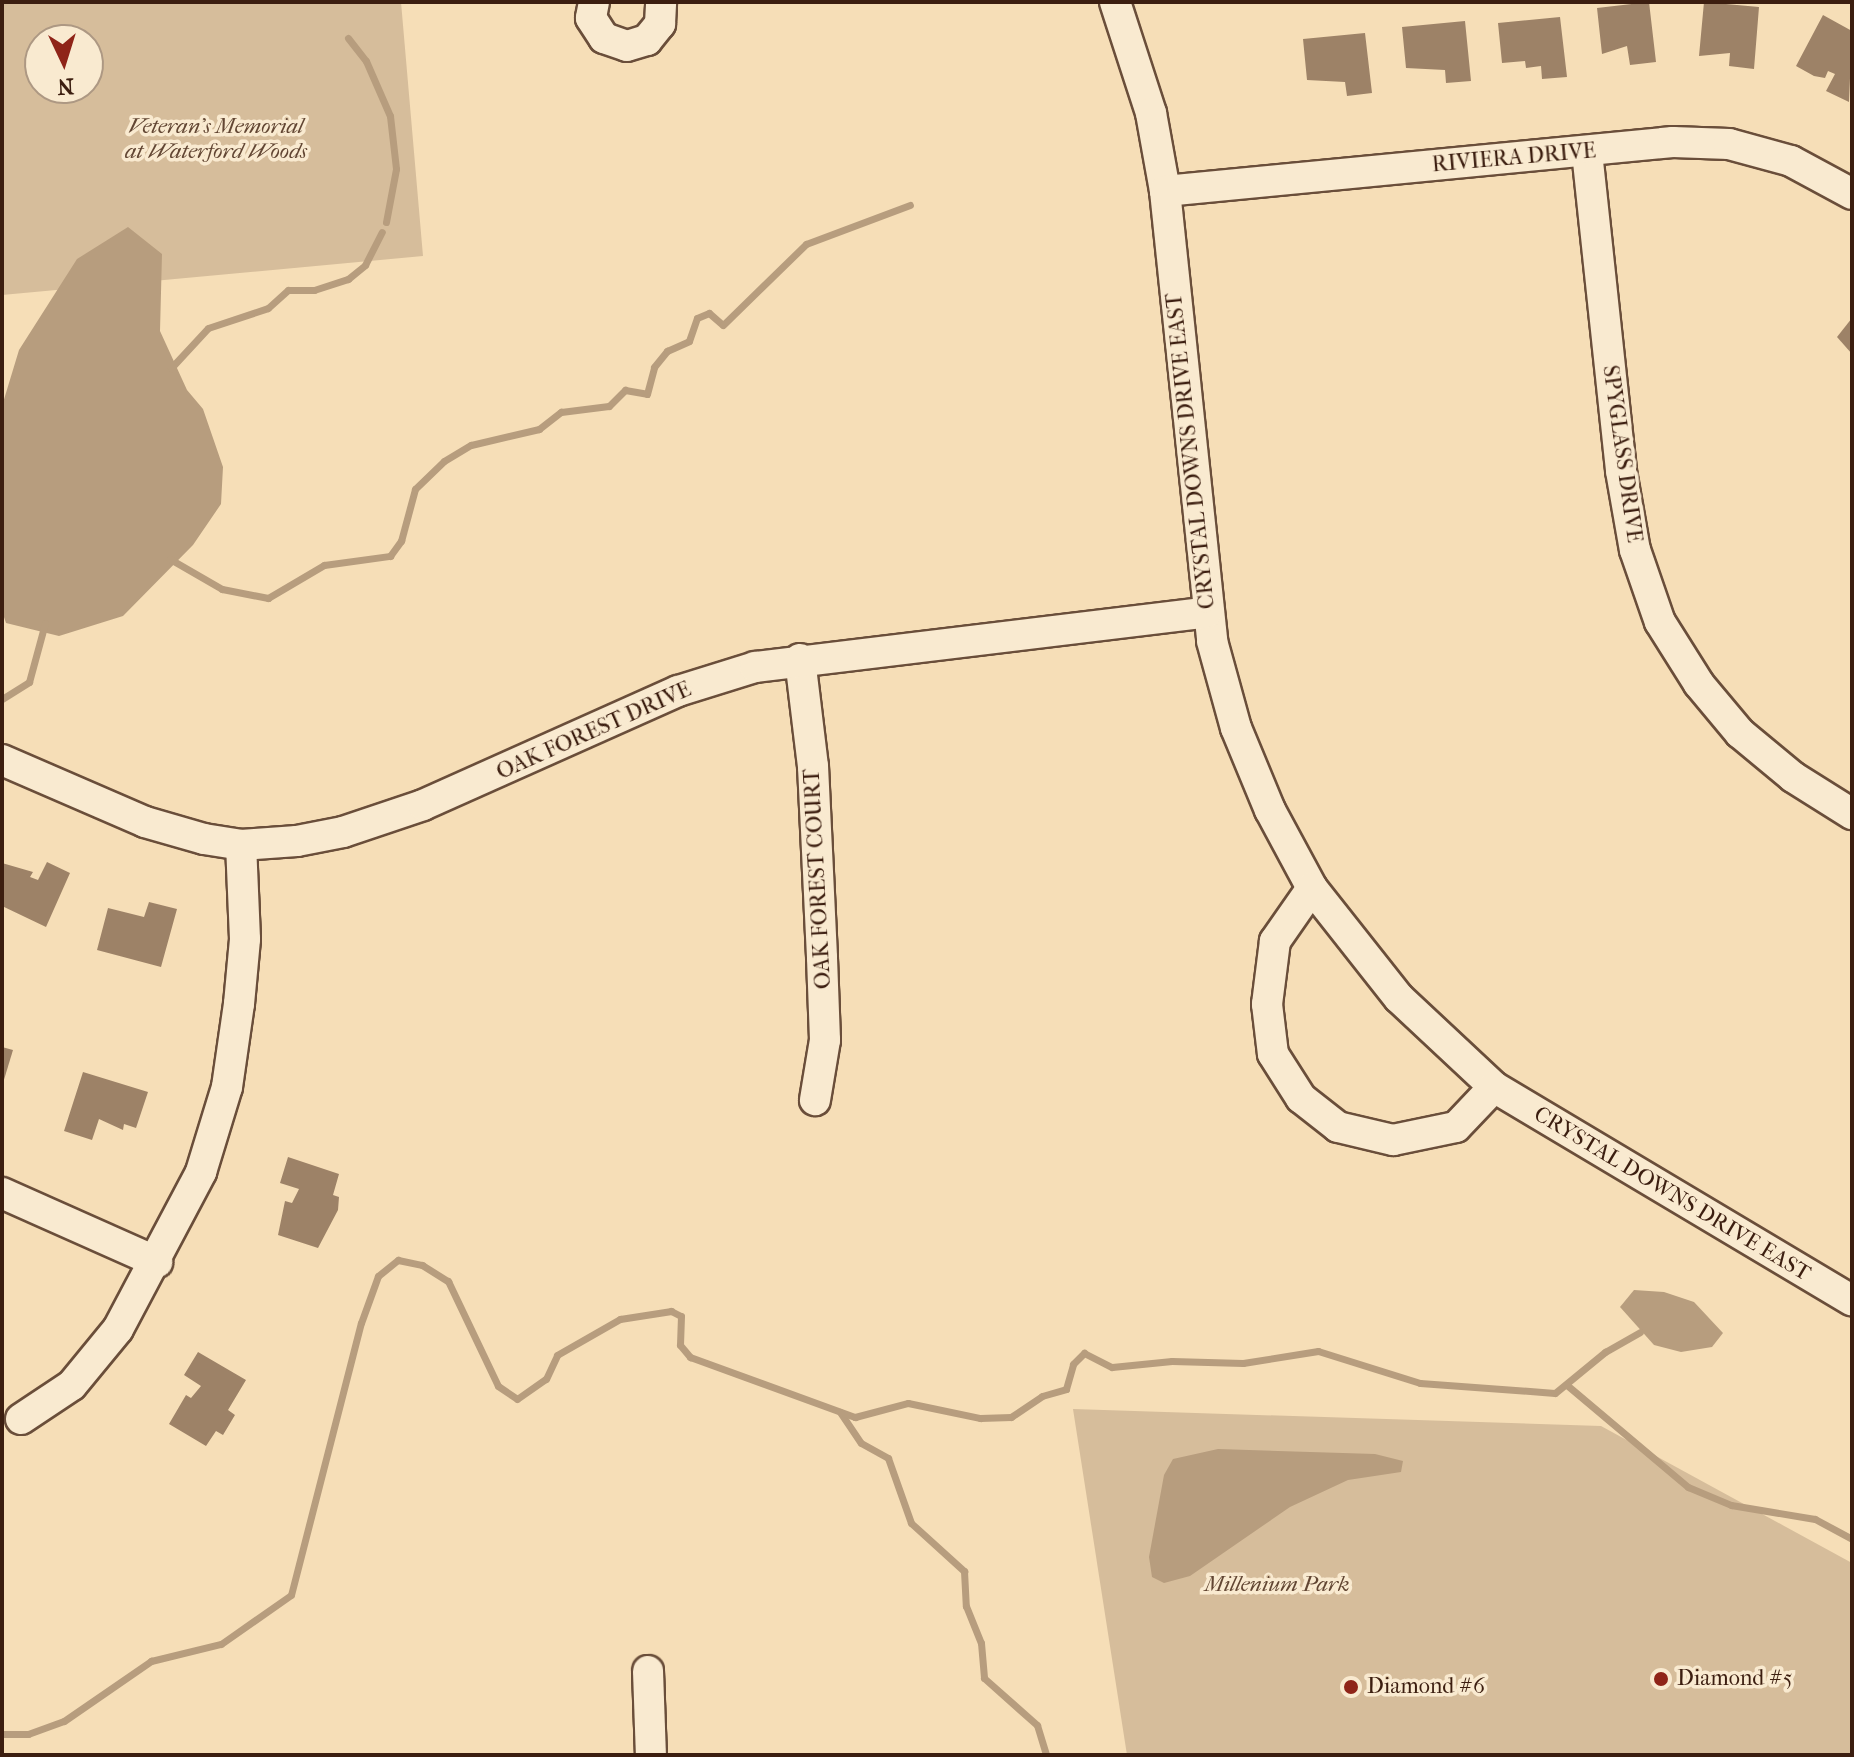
<!DOCTYPE html>
<html>
<head>
<meta charset="utf-8">
<style>
  body { margin:0 }
  #map { position:relative; width:1854px; height:1757px; overflow:hidden; background:#f6deb7; font-family:"IM FELL French Canon",serif }
  div>[style] { position:absolute }
  .green>* { inset:0; background:#d6bd9b }
  .water>* { inset:0; background:#b79d7e }
  .stream>* { height:7px; margin:-3.5px; padding:0 3.5px; transform-origin:3.5px; border-radius:3.5px; background:#b79d7e }
  .building>* { inset:0; background:#9d8267 }
  .roads { filter:drop-shadow(2px 0 #6a4e3a) drop-shadow(-2px 0 #6a4e3a) drop-shadow(0 2px #6a4e3a) drop-shadow(0 -2px #6a4e3a) }
  .street>* { height:30px; margin:-15px; padding:0 15px; transform-origin:15px; border-radius:15px; background:#f9ead0 }
  .dots>* { width:22px; height:22px; translate:-50% -50%; box-sizing:border-box; border:4px solid #f9ead0; border-radius:50% }
  span { translate:-50% -50%; white-space:nowrap; text-align:center; line-height:1.15; -webkit-text-stroke:7px #f9ead0; paint-order:stroke }
  .park-label { font-size:22px; color:#624633; font-style:italic }
  .street-label { font-size:22px; color:#3c1e10 }
  .poi-label { font-size:22px; color:#3c1e10 }
  .left { translate:0 -50%; text-align:left }
  .frame { position:absolute; inset:0; border:4px solid #3c1e10; pointer-events:none }
  .north { position:absolute; left:24px; top:24px; width:80px; height:80px; box-sizing:border-box; background:#f9ead0; border:2px solid #ad9883; border-radius:50%; rotate:176deg; font-size:22px; font-weight:700; line-height:32px; text-align:center; color:#3c1e10 }
  .north::after { content:''; display:block; margin:auto; width:28px; height:36px; background:#8f2418; clip-path:polygon(50% 0,100% 100%,50% 72%,0 100%) }
</style>
</head>
<body>
<div id="map">
  <div class="green">
    <i style="clip-path:polygon(evenodd,2px 2px,401px 2px,423px 256px,2px 295px,2px 2px,40px 40px,88px 40px,88px 88px,40px 88px,40px 40px)"></i>
    <i style="clip-path:polygon(1073px 1409px,1601px 1426px,1852px 1563px,1852px 1755px,1127px 1755px)"></i>
  </div>
  <div class="water">
    <i style="clip-path:polygon(128px 227px,162px 254px,160px 331px,187px 390px,203px 409px,223px 467px,221px 504px,193px 545px,123px 616px,59px 636px,6px 623px,2px 611px,2px 406px,19px 350px,77px 259px)"></i>
    <i style="clip-path:polygon(1634px 1290px,1664px 1292px,1694px 1302px,1723px 1333px,1712px 1347px,1681px 1352px,1654px 1345px,1620px 1307px)"></i>
    <i style="clip-path:polygon(1218px 1449px,1375px 1454px,1403px 1461px,1401px 1472px,1348px 1480px,1290px 1507px,1190px 1576px,1164px 1583px,1152px 1577px,1149px 1557px,1164px 1475px,1173px 1459px)"></i>
  </div>
  <div class="stream">
    <i style="left:348px;top:38px;width:29px;rotate:52deg"></i>
    <i style="left:366px;top:61px;width:60px;rotate:66.4deg"></i>
    <i style="left:390px;top:116px;width:53px;rotate:83.5deg"></i>
    <i style="left:396px;top:169px;width:54px;rotate:100.7deg"></i>
    <i style="left:171px;top:368px;width:54px;rotate:-47.2deg"></i>
    <i style="left:208px;top:328px;width:63px;rotate:-18.4deg"></i>
    <i style="left:268px;top:308px;width:27px;rotate:-42deg"></i>
    <i style="left:288px;top:290px;width:26px"></i>
    <i style="left:314px;top:290px;width:36px;rotate:-18deg"></i>
    <i style="left:348px;top:279px;width:22px;rotate:-39deg"></i>
    <i style="left:365px;top:265px;width:37px;rotate:-63deg"></i>
    <i style="left:170px;top:559px;width:60px;rotate:30deg"></i>
    <i style="left:222px;top:589px;width:47px;rotate:11.1deg"></i>
    <i style="left:268px;top:598px;width:65px;rotate:-30.5deg"></i>
    <i style="left:324px;top:565px;width:67px;rotate:-7.8deg"></i>
    <i style="left:390px;top:556px;width:19px;rotate:-54deg"></i>
    <i style="left:401px;top:541px;width:54px;rotate:-74.9deg"></i>
    <i style="left:415px;top:489px;width:40px;rotate:-44deg"></i>
    <i style="left:444px;top:461px;width:31px;rotate:-31deg"></i>
    <i style="left:471px;top:445px;width:70px;rotate:-13.2deg"></i>
    <i style="left:539px;top:429px;width:28px;rotate:-38deg"></i>
    <i style="left:561px;top:412px;width:48px;rotate:-7.1deg"></i>
    <i style="left:609px;top:406px;width:23px;rotate:-45deg"></i>
    <i style="left:625px;top:390px;width:22px;rotate:10deg"></i>
    <i style="left:647px;top:394px;width:28px;rotate:-75deg"></i>
    <i style="left:654px;top:367px;width:21px;rotate:-51deg"></i>
    <i style="left:667px;top:351px;width:24px;rotate:-24deg"></i>
    <i style="left:689px;top:341px;width:24px;rotate:-71deg"></i>
    <i style="left:697px;top:318px;width:13px;rotate:-23deg"></i>
    <i style="left:709px;top:313px;width:18px;rotate:41deg"></i>
    <i style="left:723px;top:325px;width:116px;rotate:-44.3deg"></i>
    <i style="left:806px;top:244px;width:111px;rotate:-20.6deg"></i>
    <i style="left:2px;top:699px;width:32px;rotate:-32deg"></i>
    <i style="left:29px;top:682px;width:61px;rotate:-74.8deg"></i>
    <i style="left:1568px;top:1386px;width:157px;rotate:40.1deg"></i>
    <i style="left:1688px;top:1487px;width:47px;rotate:22.7deg"></i>
    <i style="left:1731px;top:1505px;width:85px;rotate:9.5deg"></i>
    <i style="left:1815px;top:1519px;width:42px;rotate:28.4deg"></i>
    <i style="left:840px;top:1412px;width:37px;rotate:56deg"></i>
    <i style="left:861px;top:1443px;width:31px;rotate:29deg"></i>
    <i style="left:888px;top:1458px;width:69px;rotate:70.5deg"></i>
    <i style="left:911px;top:1523px;width:72px;rotate:42.2deg"></i>
    <i style="left:964px;top:1571px;width:35px;rotate:87deg"></i>
    <i style="left:966px;top:1606px;width:40px;rotate:68deg"></i>
    <i style="left:981px;top:1643px;width:35px;rotate:85deg"></i>
    <i style="left:984px;top:1678px;width:71px;rotate:41.6deg"></i>
    <i style="left:1037px;top:1725px;width:31px;rotate:73deg"></i>
    <i style="left:2px;top:1734px;width:26px"></i>
    <i style="left:28px;top:1734px;width:38px;rotate:-20deg"></i>
    <i style="left:64px;top:1721px;width:106px;rotate:-34.6deg"></i>
    <i style="left:151px;top:1661px;width:72px;rotate:-13.7deg"></i>
    <i style="left:221px;top:1644px;width:85px;rotate:-35deg"></i>
    <i style="left:291px;top:1595px;width:281px;rotate:-75.6deg"></i>
    <i style="left:361px;top:1323px;width:50px;rotate:-70.1deg"></i>
    <i style="left:378px;top:1276px;width:26px;rotate:-39deg"></i>
    <i style="left:398px;top:1260px;width:25px;rotate:12deg"></i>
    <i style="left:422px;top:1265px;width:31px;rotate:32deg"></i>
    <i style="left:448px;top:1281px;width:116px;rotate:64.5deg"></i>
    <i style="left:498px;top:1386px;width:23px;rotate:34deg"></i>
    <i style="left:517px;top:1399px;width:35px;rotate:-35deg"></i>
    <i style="left:546px;top:1379px;width:26px;rotate:-65deg"></i>
    <i style="left:557px;top:1355px;width:73px;rotate:-29.7deg"></i>
    <i style="left:620px;top:1319px;width:52px;rotate:-8.9deg"></i>
    <i style="left:671px;top:1311px;width:11px;rotate:27deg"></i>
    <i style="left:681px;top:1316px;width:29px;rotate:92deg"></i>
    <i style="left:680px;top:1345px;width:16px;rotate:50deg"></i>
    <i style="left:690px;top:1357px;width:176px;rotate:20deg"></i>
    <i style="left:855px;top:1417px;width:55px;rotate:-14.8deg"></i>
    <i style="left:908px;top:1403px;width:74px;rotate:11.8deg"></i>
    <i style="left:980px;top:1418px;width:31px;rotate:-2deg"></i>
    <i style="left:1011px;top:1417px;width:37px;rotate:-34deg"></i>
    <i style="left:1042px;top:1396px;width:25px;rotate:-16deg"></i>
    <i style="left:1066px;top:1389px;width:26px;rotate:-74deg"></i>
    <i style="left:1073px;top:1364px;width:16px;rotate:-45deg"></i>
    <i style="left:1084px;top:1353px;width:31px;rotate:27deg"></i>
    <i style="left:1112px;top:1367px;width:60px;rotate:-5.7deg"></i>
    <i style="left:1172px;top:1361px;width:71px;rotate:1.6deg"></i>
    <i style="left:1243px;top:1363px;width:76px;rotate:-9.1deg"></i>
    <i style="left:1318px;top:1351px;width:107px;rotate:17.4deg"></i>
    <i style="left:1420px;top:1383px;width:135px;rotate:4.2deg"></i>
    <i style="left:1555px;top:1393px;width:65px;rotate:-39.4deg"></i>
    <i style="left:1605px;top:1352px;width:40px;rotate:-29.7deg"></i>
  </div>
  <div class="building">
    <i style="clip-path:polygon(1649px 2px,1656px 62px,1630px 65px,1627px 46px,1602px 54px,1597px 8px)"></i>
    <i style="clip-path:polygon(1704px 2px,1759px 7px,1754px 69px,1729px 66px,1730px 53px,1699px 56px)"></i>
    <i style="clip-path:polygon(1823px 15px,1852px 31px,1849px 102px,1826px 91px,1835px 74px,1828px 71px,1825px 78px,1814px 76px,1796px 66px)"></i>
    <i style="clip-path:polygon(1560px 17px,1567px 77px,1542px 79px,1541px 66px,1526px 68px,1525px 61px,1502px 63px,1498px 23px)"></i>
    <i style="clip-path:polygon(1465px 21px,1471px 81px,1446px 83px,1445px 70px,1406px 68px,1402px 27px)"></i>
    <i style="clip-path:polygon(1365px 33px,1372px 93px,1347px 96px,1345px 82px,1307px 80px,1303px 39px)"></i>
    <i style="clip-path:polygon(1852px 318px,1852px 354px,1837px 337px)"></i>
    <i style="clip-path:polygon(47px 862px,70px 873px,46px 927px,2px 906px,2px 863px,33px 872px,30px 877px,38px 880px)"></i>
    <i style="clip-path:polygon(149px 902px,177px 909px,161px 967px,97px 950px,108px 908px,144px 917px)"></i>
    <i style="clip-path:polygon(2px 1047px,13px 1050px,3px 1083px,2px 1083px)"></i>
    <i style="clip-path:polygon(83px 1072px,148px 1092px,136px 1128px,124px 1124px,123px 1130px,99px 1119px,92px 1140px,64px 1131px)"></i>
    <i style="clip-path:polygon(288px 1157px,339px 1174px,333px 1195px,339px 1197px,338px 1210px,318px 1248px,278px 1235px,285px 1201px,292px 1203px,299px 1189px,280px 1183px)"></i>
    <i style="clip-path:polygon(198px 1352px,246px 1380px,228px 1410px,235px 1415px,223px 1435px,216px 1431px,206px 1446px,169px 1424px,186px 1395px,191px 1398px,201px 1386px,184px 1375px)"></i>
  </div>
  <div class="roads">
    <div class="street">
      <i style="left:594px;top:2px;width:16px;rotate:101deg"></i>
      <i style="left:591px;top:18px;width:24px;rotate:57deg"></i>
      <i style="left:604px;top:38px;width:24px;rotate:19deg"></i>
      <i style="left:627px;top:46px;width:21px;rotate:-17deg"></i>
      <i style="left:647px;top:40px;width:21px;rotate:-51deg"></i>
      <i style="left:660px;top:24px;width:22px;rotate:-87deg"></i>
      <i style="left:1115px;top:2px;width:117px;rotate:72deg"></i>
      <i style="left:1151px;top:113px;width:79px;rotate:79.8deg"></i>
      <i style="left:1165px;top:191px;width:452px;rotate:84deg"></i>
      <i style="left:1212px;top:641px;width:90px;rotate:74.6deg"></i>
      <i style="left:1236px;top:728px;width:89px;rotate:67.5deg"></i>
      <i style="left:1270px;top:810px;width:89px;rotate:61.7deg"></i>
      <i style="left:1312px;top:888px;width:140px;rotate:51.7deg"></i>
      <i style="left:1399px;top:998px;width:130px;rotate:43.1deg"></i>
      <i style="left:1494px;top:1087px;width:417px;rotate:30.8deg"></i>
      <i style="left:1587px;top:152px;width:321px;rotate:83.9deg"></i>
      <i style="left:1621px;top:471px;width:80px;rotate:80deg"></i>
      <i style="left:1635px;top:550px;width:76px;rotate:70.9deg"></i>
      <i style="left:1660px;top:622px;width:73px;rotate:57.8deg"></i>
      <i style="left:1699px;top:684px;width:64px;rotate:50.1deg"></i>
      <i style="left:1740px;top:733px;width:69px;rotate:39.7deg"></i>
      <i style="left:1793px;top:777px;width:70px;rotate:32.1deg"></i>
      <i style="left:1165px;top:191px;width:510px;rotate:-5.51deg"></i>
      <i style="left:1673px;top:142px;width:56px;rotate:2deg"></i>
      <i style="left:1729px;top:144px;width:64px;rotate:15.3deg"></i>
      <i style="left:1791px;top:161px;width:69px;rotate:28.4deg"></i>
      <i style="left:800px;top:659px;width:108px;rotate:83.1deg"></i>
      <i style="left:813px;top:766px;width:192px;rotate:87.3deg"></i>
      <i style="left:822px;top:958px;width:82px;rotate:87.9deg"></i>
      <i style="left:825px;top:1040px;width:61px;rotate:99.5deg"></i>
      <i style="left:2px;top:760px;width:156px;rotate:23.4deg"></i>
      <i style="left:145px;top:822px;width:61px;rotate:16.1deg"></i>
      <i style="left:204px;top:839px;width:37px;rotate:9deg"></i>
      <i style="left:241px;top:845px;width:56px;rotate:-4.1deg"></i>
      <i style="left:297px;top:841px;width:47px;rotate:-11.1deg"></i>
      <i style="left:343px;top:832px;width:84px;rotate:-18.6deg"></i>
      <i style="left:423px;top:805px;width:279px;rotate:-24.1deg"></i>
      <i style="left:678px;top:691px;width:81px;rotate:-17.3deg"></i>
      <i style="left:755px;top:667px;width:455px;rotate:-6.9deg"></i>
      <i style="left:1312px;top:888px;width:65px;rotate:124.9deg"></i>
      <i style="left:1275px;top:941px;width:64px;rotate:97.2deg"></i>
      <i style="left:1267px;top:1004px;width:50px;rotate:83.2deg"></i>
      <i style="left:1273px;top:1054px;width:52px;rotate:57.5deg"></i>
      <i style="left:1301px;top:1098px;width:47px;rotate:38.1deg"></i>
      <i style="left:1338px;top:1127px;width:57px;rotate:13.3deg"></i>
      <i style="left:1393px;top:1140px;width:64px;rotate:-11.7deg"></i>
      <i style="left:1456px;top:1127px;width:55px;rotate:-46.5deg"></i>
      <i style="left:2px;top:1193px;width:170px;rotate:24deg"></i>
      <i style="left:21px;top:1419px;width:61px;rotate:-33.7deg"></i>
      <i style="left:72px;top:1385px;width:72px;rotate:-50.6deg"></i>
      <i style="left:118px;top:1329px;width:178px;rotate:-62.1deg"></i>
      <i style="left:201px;top:1172px;width:89px;rotate:-73deg"></i>
      <i style="left:227px;top:1087px;width:84px;rotate:-81.8deg"></i>
      <i style="left:239px;top:1004px;width:65px;rotate:-84.7deg"></i>
      <i style="left:245px;top:939px;width:94px;rotate:-92.4deg"></i>
      <i style="left:648px;top:1671px;width:84px;rotate:88deg"></i>
    </div>
  </div>
  <div class="dots">
    <i style="left:1661px;top:1679px;background:#8f2418"></i>
    <i style="left:1351px;top:1687px;background:#8f2418"></i>
  </div>
  <div class="park-label">
    <span style="left:216px;top:139px">Veteran's Memorial<br>at Waterford Woods</span>
    <span style="left:1277px;top:1585px">Millenium Park</span>
  </div>
  <div class="street-label">
    <span style="left:1514px;top:158px;rotate:-5deg">RIVIERA DRIVE</span>
    <span style="left:1191px;top:451px;rotate:-96deg">CRYSTAL DOWNS DRIVE EAST</span>
    <span style="left:1622px;top:454px;rotate:82deg">SPYGLASS DRIVE</span>
    <span style="left:594px;top:731px;rotate:-24deg">OAK FOREST DRIVE</span>
    <span style="left:818px;top:879px;rotate:-93deg">OAK FOREST COURT</span>
    <span style="left:1672px;top:1194px;rotate:31deg">CRYSTAL DOWNS DRIVE EAST</span>
  </div>
  <div class="poi-label">
    <span class="left" style="left:1677px;top:1679px">Diamond #5</span>
    <span class="left" style="left:1367px;top:1687px">Diamond #6</span>
  </div>
  <div class="frame"></div>
  <div class="north">N</div>
</div>
</body>
</html>
